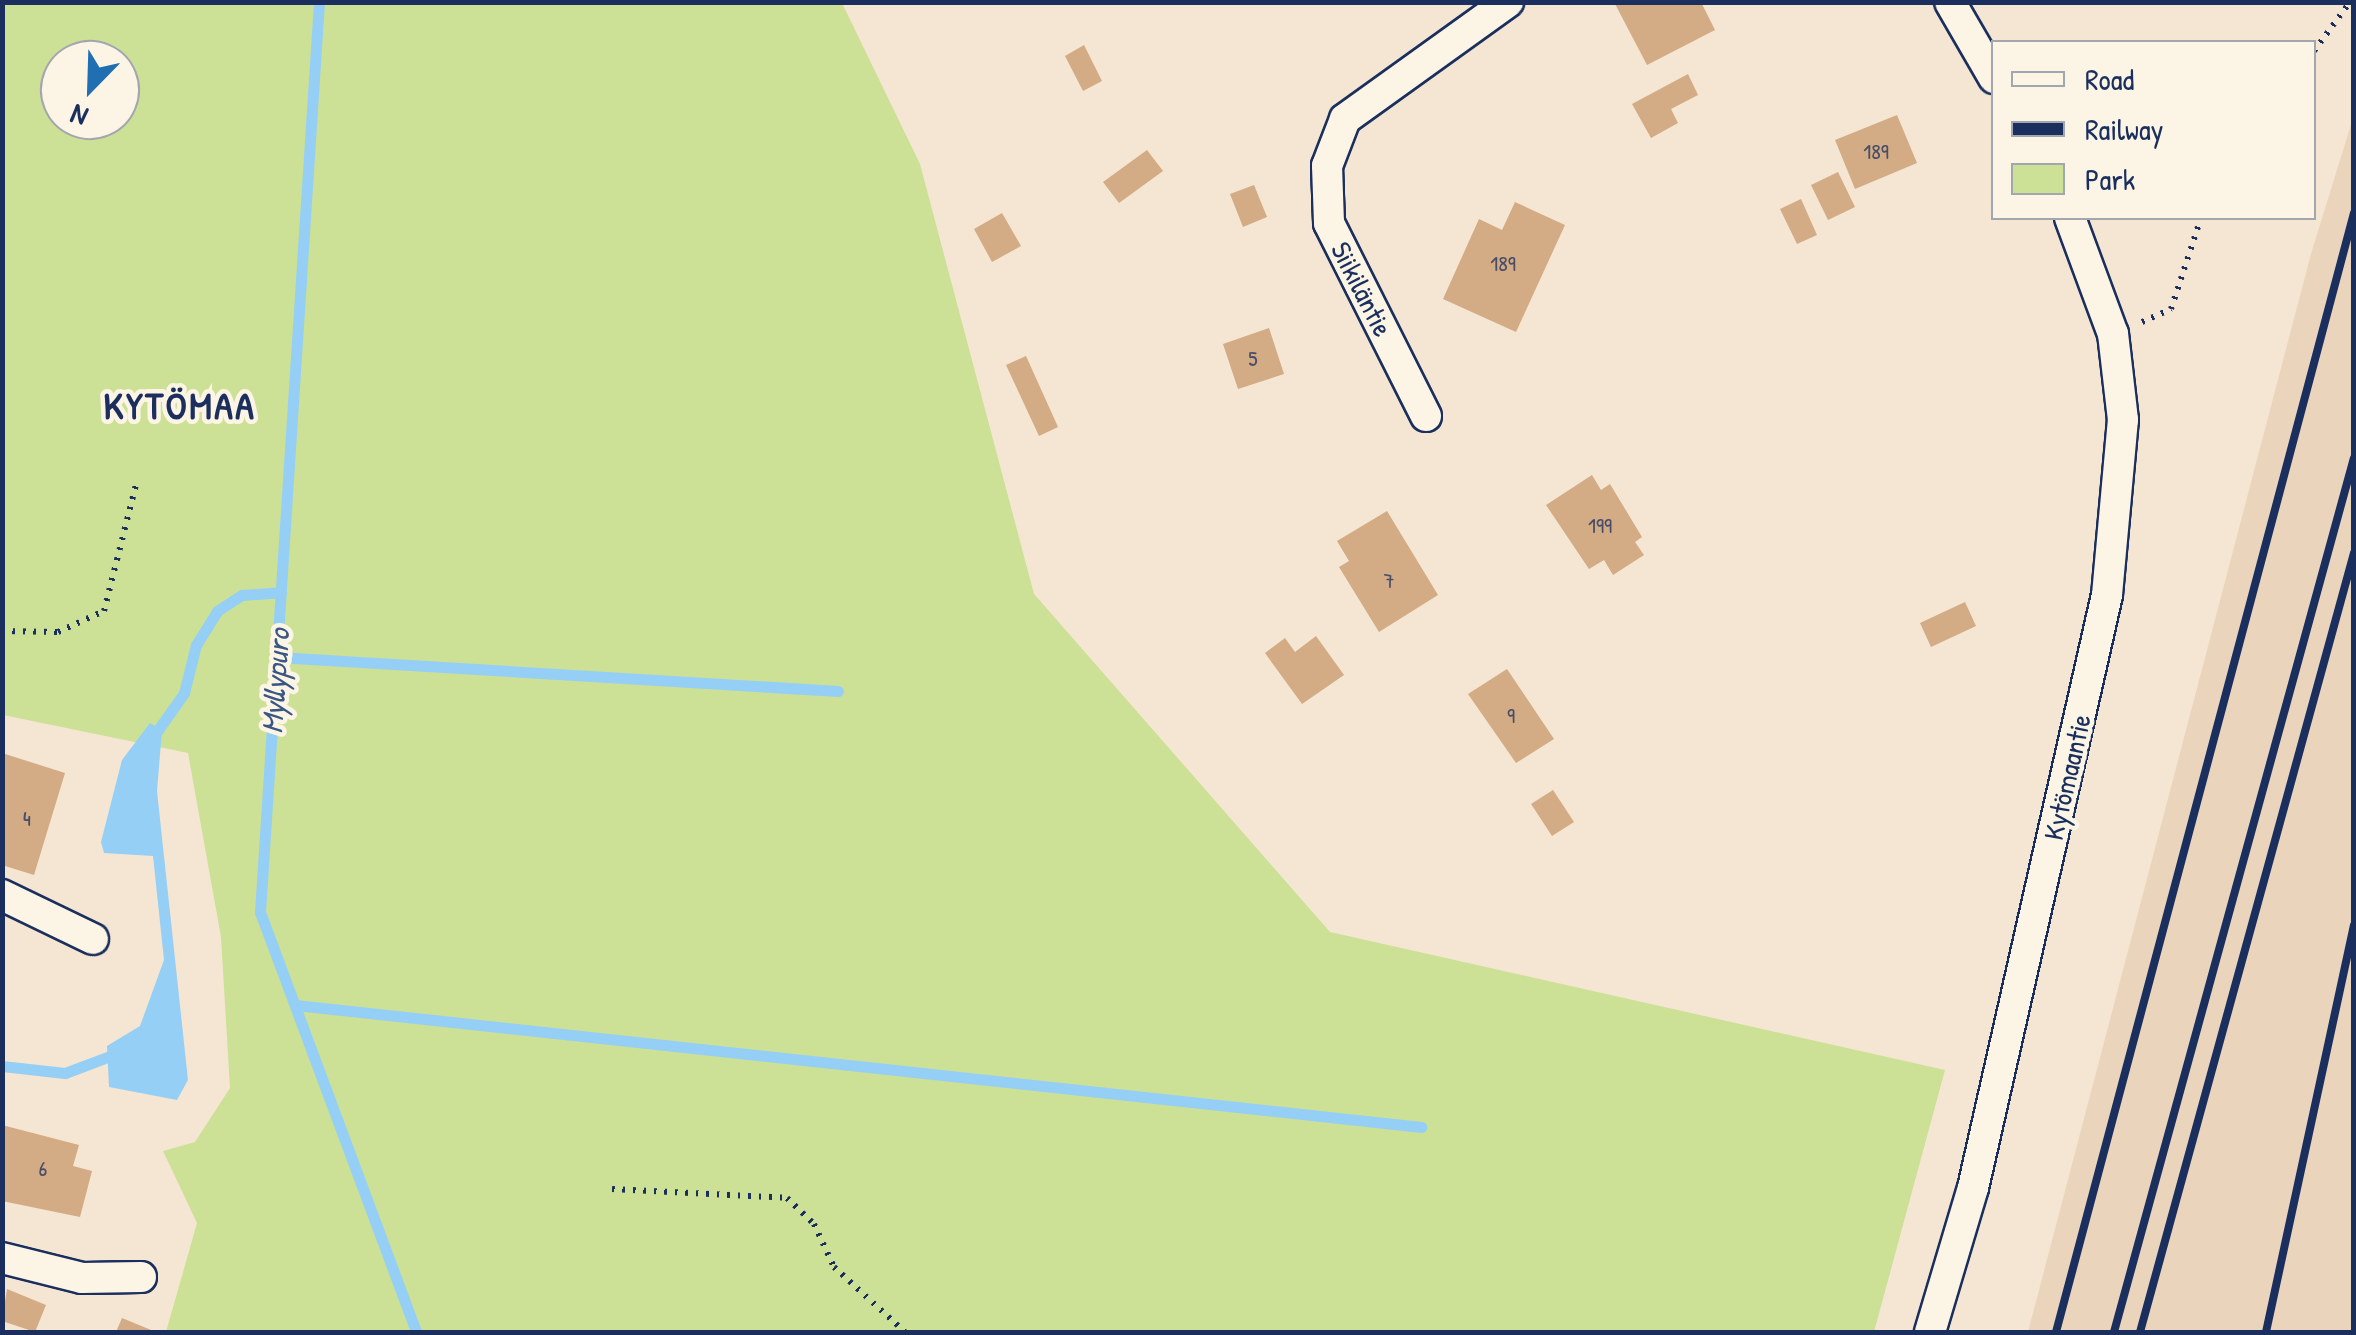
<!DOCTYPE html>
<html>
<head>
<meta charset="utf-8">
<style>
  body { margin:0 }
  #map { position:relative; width:2356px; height:1335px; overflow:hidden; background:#f4e6d2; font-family:"Patrick Hand",sans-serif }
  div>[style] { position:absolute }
  .built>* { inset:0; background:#ead4bb }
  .green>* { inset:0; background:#cce196 }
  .water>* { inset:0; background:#95cff5 }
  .stream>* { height:11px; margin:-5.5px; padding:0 5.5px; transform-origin:5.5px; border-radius:5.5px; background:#95cff5 }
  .building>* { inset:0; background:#d3ab85 }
  .path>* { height:6px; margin-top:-3px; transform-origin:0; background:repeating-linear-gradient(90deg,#1b2f5e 0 2.5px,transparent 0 10.5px) }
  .roads { filter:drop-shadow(2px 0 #1b2f5e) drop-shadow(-2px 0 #1b2f5e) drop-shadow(0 2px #1b2f5e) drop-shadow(0 -2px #1b2f5e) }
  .street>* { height:30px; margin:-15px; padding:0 15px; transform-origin:15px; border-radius:15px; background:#fcf5e5 }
  .rail>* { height:8px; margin:-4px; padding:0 4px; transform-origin:4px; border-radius:4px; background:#1b2f5e }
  span { translate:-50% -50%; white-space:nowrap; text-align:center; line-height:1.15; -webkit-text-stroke:9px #fcf5e5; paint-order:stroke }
  .number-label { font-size:22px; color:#494e68 }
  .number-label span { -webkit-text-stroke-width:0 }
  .street-label { font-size:28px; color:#1b2f5e }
  .water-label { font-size:30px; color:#3a5784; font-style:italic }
  .district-label { font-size:38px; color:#1b2f5e; font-weight:700; letter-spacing:2.5px }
  .frame { position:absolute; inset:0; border:5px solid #1b2f5e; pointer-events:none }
  .legend { position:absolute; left:1991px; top:40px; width:325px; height:180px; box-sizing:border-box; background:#fcf5e5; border:2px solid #a2a6af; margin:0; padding:12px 18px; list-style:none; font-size:30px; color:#1b2f5e }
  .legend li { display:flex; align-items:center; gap:20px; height:50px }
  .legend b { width:50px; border:2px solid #a2a6af }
  .north { position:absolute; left:40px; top:40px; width:100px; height:100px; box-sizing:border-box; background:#fcf5e5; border:2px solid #a2a6af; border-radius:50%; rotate:203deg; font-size:28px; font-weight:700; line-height:40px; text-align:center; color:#1b2f5e }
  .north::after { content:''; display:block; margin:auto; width:35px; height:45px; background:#1f6fb2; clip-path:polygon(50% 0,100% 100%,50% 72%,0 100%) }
</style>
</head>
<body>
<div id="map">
  <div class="built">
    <i style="clip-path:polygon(2353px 118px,2353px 1332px,2028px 1332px,2311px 254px)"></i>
  </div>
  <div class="green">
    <i style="clip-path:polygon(evenodd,3px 3px,842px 3px,920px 164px,1034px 594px,1330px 932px,1945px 1070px,1874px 1332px,166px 1332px,197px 1223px,163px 1151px,195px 1142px,230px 1088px,221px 937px,188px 753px,3px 715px,3px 3px,60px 60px,120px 60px,120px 120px,60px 120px,60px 60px)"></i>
  </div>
  <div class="water">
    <i style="clip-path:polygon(150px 723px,162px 730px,157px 791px,188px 1080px,177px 1100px,109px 1087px,107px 1046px,140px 1026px,164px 960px,153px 856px,104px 853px,101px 842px,122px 760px)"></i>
  </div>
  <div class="stream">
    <i style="left:319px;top:2px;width:912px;rotate:93.71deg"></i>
    <i style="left:260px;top:912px;width:448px;rotate:69.6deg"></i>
    <i style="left:277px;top:657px;width:562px;rotate:3.47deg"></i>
    <i style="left:153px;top:737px;width:54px;rotate:-54.8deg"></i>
    <i style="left:184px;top:693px;width:49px;rotate:-76deg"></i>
    <i style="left:196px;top:645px;width:40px;rotate:-58deg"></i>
    <i style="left:217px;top:611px;width:30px;rotate:-33deg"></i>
    <i style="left:242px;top:595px;width:39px;rotate:-4deg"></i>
    <i style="left:295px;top:1005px;width:1133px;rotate:6.18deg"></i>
    <i style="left:2px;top:1066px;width:63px;rotate:6.3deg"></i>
    <i style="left:65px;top:1073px;width:57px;rotate:-20.7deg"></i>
  </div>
  <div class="building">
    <i style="clip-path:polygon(1614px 2px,1701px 2px,1715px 30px,1647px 65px)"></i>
    <i style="clip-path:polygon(1084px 45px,1102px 81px,1083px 91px,1065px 56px)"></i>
    <i style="clip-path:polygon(1688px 74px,1698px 95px,1671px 109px,1678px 123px,1651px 138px,1632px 104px)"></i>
    <i style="clip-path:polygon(1897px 115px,1917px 163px,1855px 189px,1835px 140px)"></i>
    <i style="clip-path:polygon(1147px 150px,1163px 171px,1119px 203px,1103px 182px)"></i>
    <i style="clip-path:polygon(1838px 172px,1855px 207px,1828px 220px,1811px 185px)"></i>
    <i style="clip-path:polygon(1254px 185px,1267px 217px,1243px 227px,1230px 194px)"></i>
    <i style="clip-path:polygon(1801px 199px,1817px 235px,1797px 244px,1780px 209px)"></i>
    <i style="clip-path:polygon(1515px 202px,1565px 225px,1516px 332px,1443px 299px,1479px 219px,1502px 230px)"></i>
    <i style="clip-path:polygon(1002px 213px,1021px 246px,992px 262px,974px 229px)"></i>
    <i style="clip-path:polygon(1269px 328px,1284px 374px,1238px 389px,1223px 344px)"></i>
    <i style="clip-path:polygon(1026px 356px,1058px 427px,1039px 436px,1006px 365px)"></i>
    <i style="clip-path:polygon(1592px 475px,1601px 490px,1610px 484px,1642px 537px,1635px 542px,1644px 555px,1613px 575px,1604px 560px,1589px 569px,1546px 505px)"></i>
    <i style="clip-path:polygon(1387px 511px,1438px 595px,1379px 632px,1339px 567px,1349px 561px,1337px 541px)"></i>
    <i style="clip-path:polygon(1965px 602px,1976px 626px,1931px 647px,1920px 623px)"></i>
    <i style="clip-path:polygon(1316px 636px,1344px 675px,1302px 704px,1265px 653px,1285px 638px,1295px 652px)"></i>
    <i style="clip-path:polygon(1507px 669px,1554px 739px,1516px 763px,1468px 694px)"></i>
    <i style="clip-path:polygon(2px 753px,65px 773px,34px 875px,2px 865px)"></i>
    <i style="clip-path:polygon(1553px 790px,1574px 822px,1552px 836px,1531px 804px)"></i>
    <i style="clip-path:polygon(2px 1125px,79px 1145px,73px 1166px,92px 1171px,80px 1217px,2px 1201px)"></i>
    <i style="clip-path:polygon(7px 1289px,46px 1305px,35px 1332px,2px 1321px)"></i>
    <i style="clip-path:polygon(122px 1318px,156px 1332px,116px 1332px)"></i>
  </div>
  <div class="path">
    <i style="left:2314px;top:51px;width:61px;rotate:-53.7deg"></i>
    <i style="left:2142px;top:322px;width:32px;rotate:-24deg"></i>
    <i style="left:2171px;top:309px;width:96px;rotate:-71.8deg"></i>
    <i style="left:2px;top:631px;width:56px;rotate:1deg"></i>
    <i style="left:58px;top:632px;width:51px;rotate:-24.5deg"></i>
    <i style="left:104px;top:611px;width:134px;rotate:-75.8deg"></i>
    <i style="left:612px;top:1189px;width:175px;rotate:2.9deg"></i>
    <i style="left:787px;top:1198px;width:37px;rotate:44deg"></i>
    <i style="left:814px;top:1224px;width:47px;rotate:65.1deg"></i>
    <i style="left:834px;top:1267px;width:96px;rotate:42.5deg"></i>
  </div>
  <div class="roads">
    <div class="street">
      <i style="left:1950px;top:2px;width:88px;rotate:59.9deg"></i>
      <i style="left:1426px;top:416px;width:216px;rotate:-116.7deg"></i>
      <i style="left:1329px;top:223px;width:57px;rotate:-92deg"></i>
      <i style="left:1327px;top:166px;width:50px;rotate:-69deg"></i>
      <i style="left:1345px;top:119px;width:201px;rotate:-35.7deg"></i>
      <i style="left:2px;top:895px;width:101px;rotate:25.8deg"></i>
      <i style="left:2px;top:1258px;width:82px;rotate:14deg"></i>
      <i style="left:82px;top:1278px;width:59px;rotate:-1deg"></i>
      <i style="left:1930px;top:1332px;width:150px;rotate:-73.4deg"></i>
      <i style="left:1973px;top:1188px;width:608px;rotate:-77.27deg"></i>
      <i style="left:2107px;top:595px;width:176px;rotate:-84.8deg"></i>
      <i style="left:2123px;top:420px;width:87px;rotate:-96.6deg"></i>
      <i style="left:2113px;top:334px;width:124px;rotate:-110.3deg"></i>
    </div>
  </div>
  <div class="rail">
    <i style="left:2056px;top:1332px;width:1158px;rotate:-75.09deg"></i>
    <i style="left:2114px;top:1332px;width:906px;rotate:-74.65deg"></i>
    <i style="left:2140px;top:1332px;width:808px;rotate:-74.64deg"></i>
    <i style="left:2266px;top:1332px;width:416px;rotate:-77.8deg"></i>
  </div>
  <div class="number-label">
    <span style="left:1876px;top:152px">189</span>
    <span style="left:1503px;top:264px">189</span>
    <span style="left:1253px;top:359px">5</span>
    <span style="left:1600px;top:526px">199</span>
    <span style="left:1389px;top:581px">7</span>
    <span style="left:1511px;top:716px">9</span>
    <span style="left:27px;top:819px">4</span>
    <span style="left:43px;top:1169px">6</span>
  </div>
  <div class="street-label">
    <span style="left:1362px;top:289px;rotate:63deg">Siikiläntie</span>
    <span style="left:2067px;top:777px;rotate:-77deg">Kytömaantie</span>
  </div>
  <div class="water-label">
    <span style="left:275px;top:681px;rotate:-86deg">Myllypuro</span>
  </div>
  <div class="district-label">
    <span style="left:180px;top:406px">KYTÖMAA</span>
  </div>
  <div class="frame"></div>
  <ul class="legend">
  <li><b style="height:12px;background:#fcf5e5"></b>Road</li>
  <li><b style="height:12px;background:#1b2f5e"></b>Railway</li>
  <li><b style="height:28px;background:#cce196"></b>Park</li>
  </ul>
  <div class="north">N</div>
</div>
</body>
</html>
